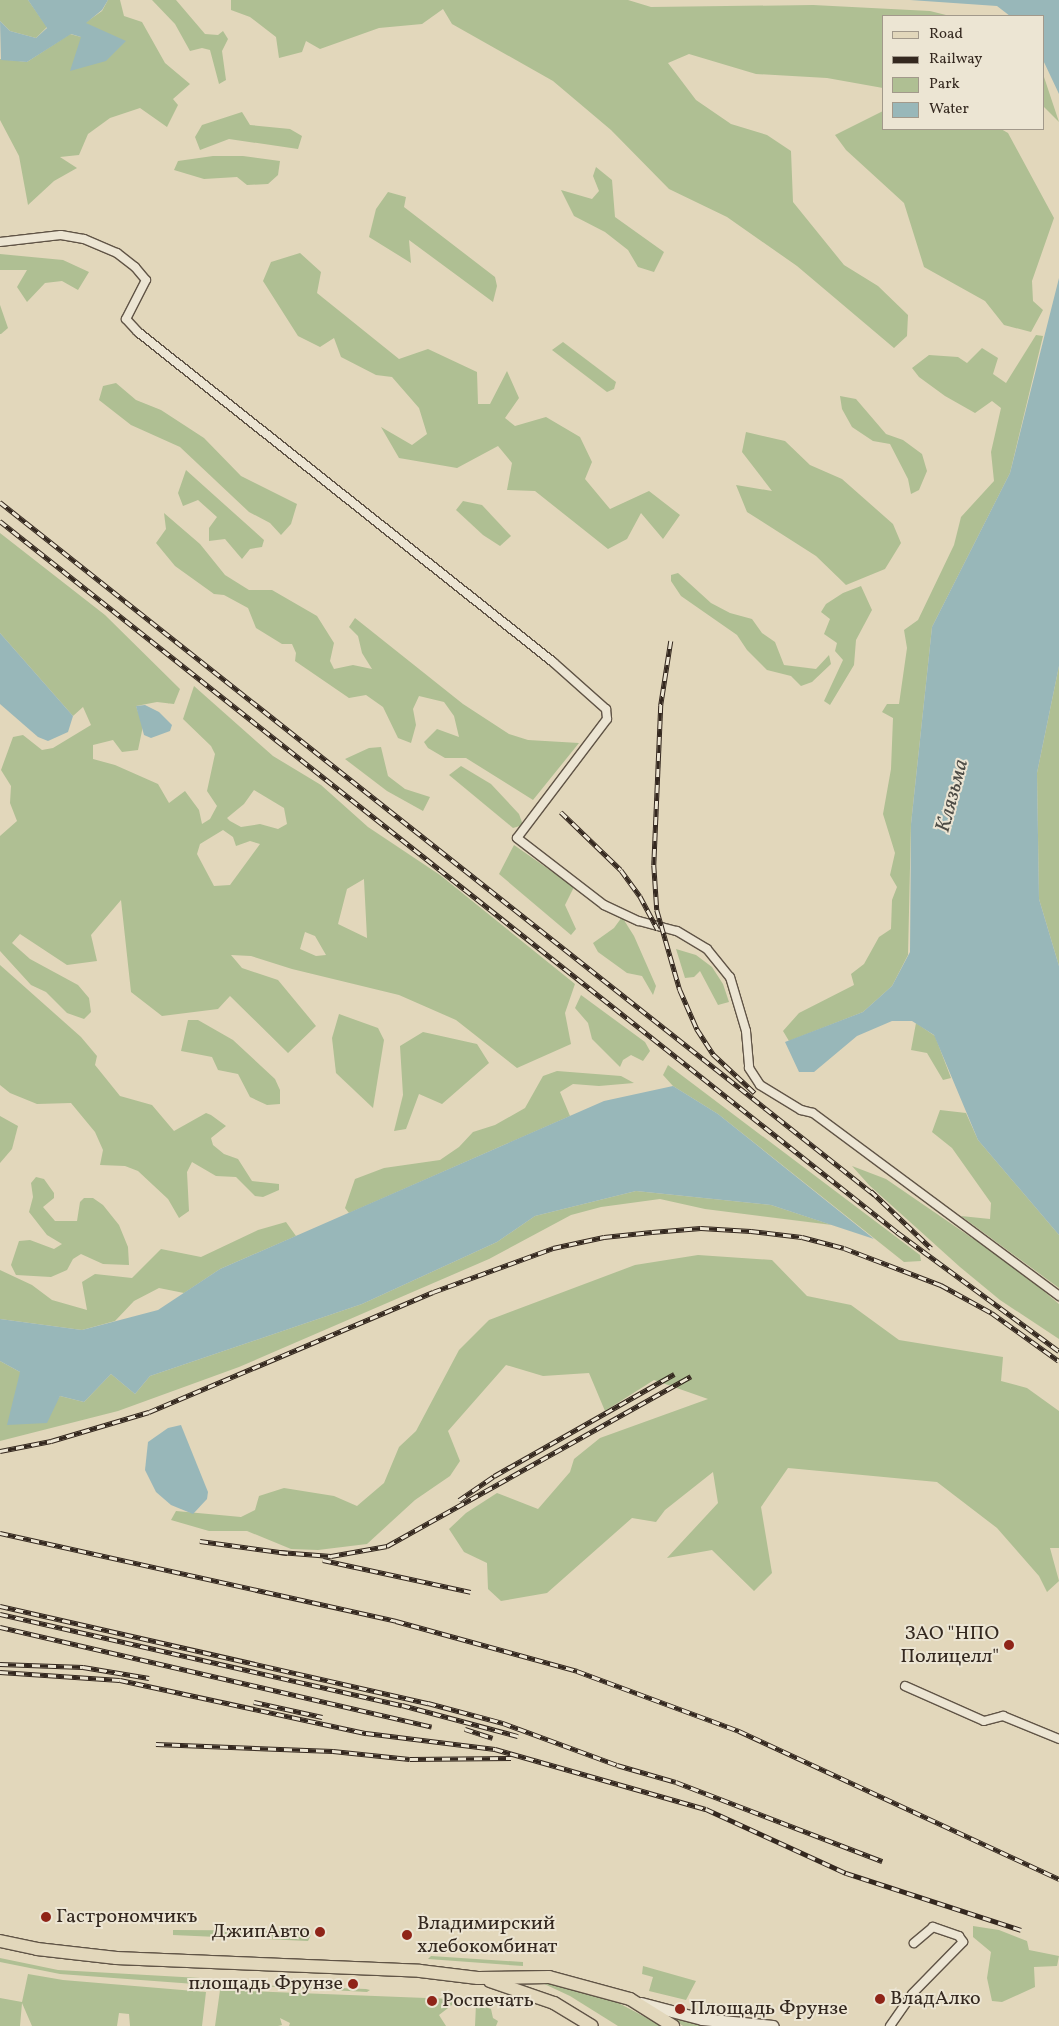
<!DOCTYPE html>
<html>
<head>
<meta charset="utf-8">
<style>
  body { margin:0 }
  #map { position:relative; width:1059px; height:2026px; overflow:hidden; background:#e2d7bb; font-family:Vollkorn,serif }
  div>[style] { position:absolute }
  .green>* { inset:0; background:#afbf93 }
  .water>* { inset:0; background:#98b7b9 }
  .roads { filter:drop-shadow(1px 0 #605446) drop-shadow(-1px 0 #605446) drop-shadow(0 1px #605446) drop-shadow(0 -1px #605446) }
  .street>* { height:8px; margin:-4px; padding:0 4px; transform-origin:4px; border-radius:4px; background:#ece5d3 }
  .secondary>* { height:11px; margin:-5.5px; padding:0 5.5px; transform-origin:5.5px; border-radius:5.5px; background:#ece5d3 }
  .primary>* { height:12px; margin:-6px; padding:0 6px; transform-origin:6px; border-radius:6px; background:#e2d7bb }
  .rail>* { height:4.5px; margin-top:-2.25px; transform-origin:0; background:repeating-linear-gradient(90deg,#ece5d3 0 8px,#34281f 0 16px); box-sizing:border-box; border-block:1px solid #34281f }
  .dots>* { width:14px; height:14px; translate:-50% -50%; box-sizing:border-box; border:2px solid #ece5d3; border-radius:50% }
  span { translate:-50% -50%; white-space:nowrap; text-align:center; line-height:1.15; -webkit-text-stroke:4px #ece5d3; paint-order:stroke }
  .poi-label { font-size:20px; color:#34281f }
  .right { translate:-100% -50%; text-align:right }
  .left { translate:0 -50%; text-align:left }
  .water-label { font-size:21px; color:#4d4c46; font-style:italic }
  .legend { position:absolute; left:882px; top:15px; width:162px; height:115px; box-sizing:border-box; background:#ece5d3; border:1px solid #a2998b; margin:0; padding:6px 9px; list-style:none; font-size:15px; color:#34281f }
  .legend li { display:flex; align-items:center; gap:10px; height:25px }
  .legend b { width:25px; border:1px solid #a2998b }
</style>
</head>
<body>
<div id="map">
  <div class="green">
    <i style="clip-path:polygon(0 0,28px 0,47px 27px,36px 38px,10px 31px,0 21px)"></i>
    <i style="clip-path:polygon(108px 0,120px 0,124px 16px,142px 22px,165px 63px,190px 84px,173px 99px,178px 105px,167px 127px,140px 108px,110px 118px,88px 134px,79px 155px,60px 157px,77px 168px,54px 181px,28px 205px,19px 156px,0 120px,0 59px,27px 62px,70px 34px,81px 37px,70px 71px,85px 23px,102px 11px)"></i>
    <i style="clip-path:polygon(152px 0,176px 0,205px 34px,218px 35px,223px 31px,228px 39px,222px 51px,226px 80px,219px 84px,210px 50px,202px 48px,190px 51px,175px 24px)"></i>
    <i style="clip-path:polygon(231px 0,628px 0,651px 7px,813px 5px,930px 11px,950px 16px,883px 16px,883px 88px,827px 78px,756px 74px,689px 54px,668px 63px,696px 100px,731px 124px,767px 135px,791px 151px,793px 202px,844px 265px,878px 286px,908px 315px,907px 336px,894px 348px,797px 266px,727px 217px,669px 189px,611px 130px,553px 81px,452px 24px,443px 9px,422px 24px,379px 28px,320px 49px,306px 41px,302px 52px,279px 58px,276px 37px,250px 17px,231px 10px)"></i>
    <i style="clip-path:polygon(1043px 74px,1059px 122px,1043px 106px)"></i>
    <i style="clip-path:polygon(883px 111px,883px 129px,1001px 129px,1008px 133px,1054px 218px,1032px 281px,1033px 301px,1043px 310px,1031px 332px,1004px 325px,985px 301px,924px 267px,904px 203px,846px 150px,835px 135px)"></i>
    <i style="clip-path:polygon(242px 112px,250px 125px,290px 129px,302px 136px,298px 149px,229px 139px,200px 150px,195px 137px,202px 125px)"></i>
    <i style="clip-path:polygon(213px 156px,243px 156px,280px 161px,278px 175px,268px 184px,247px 185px,237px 177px,204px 179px,174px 170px,178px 161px)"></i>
    <i style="clip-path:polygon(596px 167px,612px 180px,615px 217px,664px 252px,654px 272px,638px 267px,628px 250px,605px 232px,574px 216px,561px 190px,592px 199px,599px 191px,593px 176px)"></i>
    <i style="clip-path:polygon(388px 192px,406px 197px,404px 207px,495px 277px,497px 286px,493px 302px,409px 240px,411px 263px,369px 237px,376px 209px)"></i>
    <i style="clip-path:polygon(300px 253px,321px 272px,317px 293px,399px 359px,428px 349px,477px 372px,478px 404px,490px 404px,507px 371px,519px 398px,505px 418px,515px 426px,546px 417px,580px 437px,592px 462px,585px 479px,610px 509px,649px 491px,680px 515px,663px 539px,641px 513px,627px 539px,608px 549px,535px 491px,507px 490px,512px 463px,498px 446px,457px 468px,399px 458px,381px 427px,412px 445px,427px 434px,419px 408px,392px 377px,376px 375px,341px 357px,334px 338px,320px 347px,298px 336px,263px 281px,271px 262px)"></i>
    <i style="clip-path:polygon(0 254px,63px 260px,89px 272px,78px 290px,62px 281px,45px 283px,27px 302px,17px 287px,27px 270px,0 270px)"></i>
    <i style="clip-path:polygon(0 305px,8px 328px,1px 334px,0 334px)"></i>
    <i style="clip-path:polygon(1036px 335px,1043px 336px,1010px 473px,932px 627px,911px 824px,908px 955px,892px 986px,863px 1012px,789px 1041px,783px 1031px,799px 1013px,854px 985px,851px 974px,864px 964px,879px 937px,891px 929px,892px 900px,897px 887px,890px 875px,895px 853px,883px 814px,891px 769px,893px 718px,882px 712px,887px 704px,899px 704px,907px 648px,904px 630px,918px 620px,954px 545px,961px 517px,994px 481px,991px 452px,1001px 408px,992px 401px,975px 413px,945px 396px,919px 377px,912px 368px,929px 355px,958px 357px,967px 363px,982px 348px,998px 358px,993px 374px,1006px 383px)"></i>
    <i style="clip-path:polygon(563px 342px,616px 382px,614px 389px,607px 392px,552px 350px)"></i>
    <i style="clip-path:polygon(116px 383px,136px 400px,161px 410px,204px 438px,241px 476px,297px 504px,291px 524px,281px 535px,270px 523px,249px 512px,180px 447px,131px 425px,99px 400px,103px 386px)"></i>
    <i style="clip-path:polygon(840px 396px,856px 399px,886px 434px,903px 440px,922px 454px,927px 471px,919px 490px,911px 494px,908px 479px,890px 444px,873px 441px,852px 427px,842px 409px)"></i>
    <i style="clip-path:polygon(746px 432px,785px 441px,810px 465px,842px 479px,893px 524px,901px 543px,885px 569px,846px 585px,816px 556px,747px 512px,736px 485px,772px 491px,742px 452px)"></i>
    <i style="clip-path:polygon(186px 470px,264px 540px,262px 547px,250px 549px,242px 559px,225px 539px,209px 541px,209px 528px,217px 517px,198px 500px,183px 506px,178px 493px)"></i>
    <i style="clip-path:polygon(463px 501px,482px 505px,511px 536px,500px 546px,483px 535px,456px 510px)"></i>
    <i style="clip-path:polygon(164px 513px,200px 544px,225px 575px,249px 590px,272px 590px,317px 616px,334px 643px,330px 661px,334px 669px,353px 665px,372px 669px,362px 653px,358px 636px,349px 627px,355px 618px,463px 704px,509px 734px,528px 740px,579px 743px,533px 800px,466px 758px,445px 758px,428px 748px,424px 742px,437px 729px,459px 737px,454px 716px,444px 702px,419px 696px,413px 709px,416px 725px,411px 743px,398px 738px,383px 707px,366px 695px,349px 698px,295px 661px,296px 653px,292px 644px,282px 644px,256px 628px,248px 608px,224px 595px,214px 594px,175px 566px,156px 543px,166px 529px)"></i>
    <i style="clip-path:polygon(evenodd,0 533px,105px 615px,180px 689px,174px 704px,157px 702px,136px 706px,143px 726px,138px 750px,122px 752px,113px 740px,93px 745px,93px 759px,115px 765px,158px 784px,169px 803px,185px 791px,199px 810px,202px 824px,210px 819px,217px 806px,207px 791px,215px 754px,211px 746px,183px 719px,194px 686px,273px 756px,321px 785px,368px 827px,440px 875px,575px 984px,565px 1013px,571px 1044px,517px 1068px,456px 1020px,399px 995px,292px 969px,251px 956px,231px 955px,242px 968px,278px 980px,316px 1026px,288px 1053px,230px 996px,218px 1009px,162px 1016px,131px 992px,121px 900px,91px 935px,97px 961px,67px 965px,20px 934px,12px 943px,30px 959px,78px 985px,89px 998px,91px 1012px,84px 1019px,67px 1013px,46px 992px,31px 985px,0 951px,0 836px,17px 821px,10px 803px,11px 786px,1px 770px,13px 737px,23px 735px,42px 750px,53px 748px,91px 725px,83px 707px,73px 716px,0 633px,0 533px,254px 790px,284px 808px,287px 824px,278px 829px,260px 824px,241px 827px,230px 821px,227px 818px,244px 804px,254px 790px,0 533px,223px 830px,233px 837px,236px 846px,250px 841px,260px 844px,230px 885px,214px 886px,197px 854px,200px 844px,223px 830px,0 533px,364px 879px,364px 880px,367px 938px,338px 924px,347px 889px,364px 879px,0 533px,305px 932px,315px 936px,326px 955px,316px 956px,300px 949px,305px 932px)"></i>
    <i style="clip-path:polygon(678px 573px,711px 603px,730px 613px,752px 619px,762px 633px,775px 642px,784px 665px,816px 669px,829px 655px,831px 664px,812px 682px,801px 686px,791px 676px,767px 670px,747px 650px,737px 635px,681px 596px,671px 581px,671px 575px)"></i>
    <i style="clip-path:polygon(861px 586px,872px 610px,856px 640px,854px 665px,830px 705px,824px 701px,843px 660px,835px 651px,837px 643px,824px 634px,830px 619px,821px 612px,826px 604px,843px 593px)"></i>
    <i style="clip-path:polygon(1059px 666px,1059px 966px,1039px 899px,1037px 773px)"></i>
    <i style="clip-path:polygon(381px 747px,388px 776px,405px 789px,430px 797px,423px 811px,387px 791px,345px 759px,369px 748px)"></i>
    <i style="clip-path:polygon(461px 766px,491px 784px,519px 814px,523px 825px,513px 828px,449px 775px)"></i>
    <i style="clip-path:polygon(514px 845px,574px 887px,565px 905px,576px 929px,571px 935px,499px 874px)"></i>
    <i style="clip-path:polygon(622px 917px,634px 936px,656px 986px,653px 995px,642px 976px,627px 973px,598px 952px,593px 943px,614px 928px)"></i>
    <i style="clip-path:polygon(676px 949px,696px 955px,712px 967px,723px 984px,729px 1002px,718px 1005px,700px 971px,694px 977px,685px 978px)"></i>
    <i style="clip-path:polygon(0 965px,81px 1037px,97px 1056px,95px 1065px,120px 1096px,152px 1105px,174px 1131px,206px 1113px,211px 1115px,226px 1126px,211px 1138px,213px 1145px,224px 1154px,238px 1159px,252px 1181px,279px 1184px,279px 1190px,263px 1197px,255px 1196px,236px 1177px,216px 1176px,192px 1162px,187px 1172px,189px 1211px,179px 1218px,168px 1199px,138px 1171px,125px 1166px,100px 1165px,103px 1150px,95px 1132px,71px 1103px,37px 1104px,10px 1093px,0 1085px)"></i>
    <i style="clip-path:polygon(581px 995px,645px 1042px,650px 1051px,643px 1061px,631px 1055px,623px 1060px,620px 1067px,592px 1039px,588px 1023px,575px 1008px)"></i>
    <i style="clip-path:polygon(339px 1014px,378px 1028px,384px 1040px,373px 1108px,336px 1073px,332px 1038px)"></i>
    <i style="clip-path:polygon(188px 1020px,198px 1020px,233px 1040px,275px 1079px,280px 1090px,280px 1104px,267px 1105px,250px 1097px,238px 1074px,218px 1070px,212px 1057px,181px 1051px)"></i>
    <i style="clip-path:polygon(916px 1023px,935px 1036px,951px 1078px,943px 1080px,927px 1053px,911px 1050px)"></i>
    <i style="clip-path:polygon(423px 1032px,477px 1044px,489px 1063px,442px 1104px,419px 1094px,406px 1129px,394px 1131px,403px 1095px,400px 1046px)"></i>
    <i style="clip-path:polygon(668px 1065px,920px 1255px,921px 1261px,904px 1262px,718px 1114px,673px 1086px,663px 1075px)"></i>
    <i style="clip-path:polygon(557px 1071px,621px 1076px,634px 1083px,599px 1086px,573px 1084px,560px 1092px,570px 1116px,349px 1213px,345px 1208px,355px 1179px,384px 1168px,440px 1160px,459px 1147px,473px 1132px,495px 1125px,525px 1108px,543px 1076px)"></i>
    <i style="clip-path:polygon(940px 1110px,966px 1113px,978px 1140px,1059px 1235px,1059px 1288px,961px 1216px,990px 1219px,991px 1203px,952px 1148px,932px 1132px)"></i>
    <i style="clip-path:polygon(0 1116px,18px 1126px,12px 1149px,0 1163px)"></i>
    <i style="clip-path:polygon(852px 1166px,886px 1179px,972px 1238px,991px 1246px,1059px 1304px,1059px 1339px,1000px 1300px,960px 1267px,869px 1185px)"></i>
    <i style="clip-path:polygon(36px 1177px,44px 1179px,54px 1193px,54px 1198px,43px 1207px,55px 1221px,77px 1221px,80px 1202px,84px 1198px,93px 1198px,103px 1205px,119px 1225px,128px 1247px,129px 1265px,103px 1264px,81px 1254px,73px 1259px,67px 1270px,51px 1277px,16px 1275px,11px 1265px,19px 1241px,30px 1240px,54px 1249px,62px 1244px,47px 1235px,29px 1212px,33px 1197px,31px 1183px)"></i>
    <i style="clip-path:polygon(636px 1191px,771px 1205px,832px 1225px,705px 1209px,660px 1199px,601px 1207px,571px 1215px,489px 1259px,239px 1367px,118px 1411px,0 1441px,0 1361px,20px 1372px,52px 1408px,60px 1396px,84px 1402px,111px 1374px,135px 1394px,150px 1376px,362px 1304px,497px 1242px,535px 1216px)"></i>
    <i style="clip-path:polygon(286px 1222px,296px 1236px,220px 1269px,184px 1293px,159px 1288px,134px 1301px,115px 1321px,82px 1330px,0 1319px,0 1270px,32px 1285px,52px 1300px,87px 1310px,82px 1282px,95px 1274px,132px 1278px,161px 1249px,201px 1257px,258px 1230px)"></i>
    <i style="clip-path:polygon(698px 1255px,772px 1260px,807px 1296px,851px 1305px,899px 1340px,1003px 1357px,1001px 1381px,1027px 1388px,1059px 1411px,1059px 1548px,1050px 1548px,1059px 1581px,1047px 1592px,1039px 1576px,997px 1528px,937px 1482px,788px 1468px,761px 1507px,772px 1573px,754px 1591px,712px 1550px,667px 1558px,718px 1503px,713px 1472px,665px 1510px,656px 1522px,632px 1518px,547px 1593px,501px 1601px,488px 1589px,487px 1563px,464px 1552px,449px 1529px,466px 1513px,497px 1493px,538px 1509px,570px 1472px,574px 1459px,600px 1438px,708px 1399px,654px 1380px,605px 1411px,589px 1373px,543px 1376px,506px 1365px,448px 1431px,460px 1461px,450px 1476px,415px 1500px,367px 1544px,318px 1550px,291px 1549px,247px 1531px,209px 1531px,171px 1520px,176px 1511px,241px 1517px,255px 1510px,259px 1496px,284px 1488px,334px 1496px,357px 1506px,384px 1483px,399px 1447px,416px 1431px,459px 1350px,489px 1320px,635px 1265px)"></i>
    <i style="clip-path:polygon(973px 1926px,999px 1930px,1027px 1941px,1029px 1950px,1059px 1956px,1057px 1966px,1034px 1967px,1035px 1987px,1002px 2002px,992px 2001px,987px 1978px,991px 1952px,973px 1937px)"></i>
    <i style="clip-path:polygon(173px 1930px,308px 1931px,311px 1935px,308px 1941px,173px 1935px)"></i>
    <i style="clip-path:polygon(431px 1956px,523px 1962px,523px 1966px,428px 1959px)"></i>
    <i style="clip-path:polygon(0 1958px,58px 1970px,200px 1978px,208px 1985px,60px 1974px,0 1962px)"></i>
    <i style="clip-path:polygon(643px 1966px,696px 1981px,686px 2000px,649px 1991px,653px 1977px,642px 1974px)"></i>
    <i style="clip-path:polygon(28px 1974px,63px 1980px,206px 1992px,202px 2026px,130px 2026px,129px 2014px,119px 2013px,117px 2026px,32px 2026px,22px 2003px,20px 2026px,0 2026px,0 1998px,22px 2002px)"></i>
    <i style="clip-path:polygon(540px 1980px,611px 1999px,662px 2026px,618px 2026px,570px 1996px,540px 1982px)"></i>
    <i style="clip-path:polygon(222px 1984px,366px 1989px,370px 1990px,367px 1992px)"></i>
    <i style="clip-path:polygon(220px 1990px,426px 1998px,427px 2004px,436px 2003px,436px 1998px,453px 2000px,452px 2005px,439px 2015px,446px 2026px,289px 2026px,290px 2023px,280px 2018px,282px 2025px,278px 2026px,215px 2026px)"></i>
    <i style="clip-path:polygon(476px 2004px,491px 2009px,493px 2018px,498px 2021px,496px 2026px,475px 2026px)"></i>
    <i style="clip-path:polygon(672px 2016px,725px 2026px,683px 2026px,671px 2018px)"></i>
  </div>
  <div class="water">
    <i style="clip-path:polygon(28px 0,108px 0,102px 10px,86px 23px,126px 41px,106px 61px,70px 71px,81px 37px,71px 34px,27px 62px,1px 60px,0 21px,10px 31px,36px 38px,47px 28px)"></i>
    <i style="clip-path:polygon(910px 0,1059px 0,1059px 94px,1043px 60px,1043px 16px,1010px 16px,997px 6px)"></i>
    <i style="clip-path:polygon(1059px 278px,1059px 666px,1037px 773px,1039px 899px,1059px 966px,1059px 1235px,978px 1140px,934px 1035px,912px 1021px,892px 1021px,857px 1036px,814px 1072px,799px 1072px,785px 1042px,863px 1012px,892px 986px,910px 952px,911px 824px,932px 627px,1010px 473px)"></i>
    <i style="clip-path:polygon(0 633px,73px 716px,68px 732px,48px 741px,38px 737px,0 704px)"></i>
    <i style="clip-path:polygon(145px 705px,159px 712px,172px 725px,170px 731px,151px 738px,144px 735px,136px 706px)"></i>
    <i style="clip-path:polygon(673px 1086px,718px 1114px,874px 1239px,771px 1205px,636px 1191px,535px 1216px,497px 1242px,362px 1304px,150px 1376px,135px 1394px,111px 1374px,84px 1402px,60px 1396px,47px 1423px,7px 1425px,20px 1372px,0 1361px,0 1319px,82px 1330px,158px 1310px,220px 1269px,604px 1101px)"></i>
    <i style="clip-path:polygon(181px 1425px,208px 1492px,207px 1499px,193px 1514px,171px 1505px,156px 1492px,145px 1470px,148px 1442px,168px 1428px)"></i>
  </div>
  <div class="roads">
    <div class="street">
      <i style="left:0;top:242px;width:61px;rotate:-6.5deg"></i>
      <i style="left:61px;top:235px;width:23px;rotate:10deg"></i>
      <i style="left:84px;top:239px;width:36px;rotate:23deg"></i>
      <i style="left:117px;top:253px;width:23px;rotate:38deg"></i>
      <i style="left:135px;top:267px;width:17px;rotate:50deg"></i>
      <i style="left:146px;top:280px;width:44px;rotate:117.1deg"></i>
      <i style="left:126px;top:319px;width:18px;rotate:47deg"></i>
      <i style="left:138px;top:332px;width:530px;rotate:38.49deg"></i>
      <i style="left:553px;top:662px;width:71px;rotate:41.6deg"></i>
      <i style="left:606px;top:709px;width:10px;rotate:84deg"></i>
      <i style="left:607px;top:719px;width:149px;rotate:127.1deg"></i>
      <i style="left:517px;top:838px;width:110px;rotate:37.6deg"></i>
      <i style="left:604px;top:905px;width:38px;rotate:25deg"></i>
      <i style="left:639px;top:921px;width:39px;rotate:15deg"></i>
      <i style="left:677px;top:931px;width:35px;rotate:31deg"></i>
      <i style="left:707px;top:949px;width:36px;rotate:51deg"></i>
      <i style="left:730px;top:977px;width:56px;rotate:73.5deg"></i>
      <i style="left:746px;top:1031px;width:37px;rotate:85deg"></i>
      <i style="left:749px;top:1068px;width:20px;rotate:57deg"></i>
      <i style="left:760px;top:1085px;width:48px;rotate:31.4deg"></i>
      <i style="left:801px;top:1110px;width:12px;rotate:14deg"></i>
      <i style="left:813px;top:1113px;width:307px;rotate:36.6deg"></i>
      <i style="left:905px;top:1686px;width:86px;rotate:23.9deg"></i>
      <i style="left:984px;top:1721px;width:20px;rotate:-15deg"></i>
      <i style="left:1003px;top:1716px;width:61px;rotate:22.3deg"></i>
      <i style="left:890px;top:2026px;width:39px;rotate:-55deg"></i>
      <i style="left:912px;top:1994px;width:73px;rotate:-45.6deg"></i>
      <i style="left:963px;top:1942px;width:7px;rotate:-124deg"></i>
      <i style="left:959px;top:1936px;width:28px;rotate:-161deg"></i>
      <i style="left:933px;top:1927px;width:25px;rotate:140deg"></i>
    </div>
    <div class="secondary">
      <i style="left:641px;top:2003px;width:63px;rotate:14.7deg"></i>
      <i style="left:702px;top:2019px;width:71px;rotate:5.6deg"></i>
    </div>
    <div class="primary">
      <i style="left:0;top:1941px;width:38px;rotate:12deg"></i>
      <i style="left:37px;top:1949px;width:80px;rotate:6.5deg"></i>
      <i style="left:116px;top:1958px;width:304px;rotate:2.4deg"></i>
      <i style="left:420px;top:1971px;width:58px;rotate:6.9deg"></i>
      <i style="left:478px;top:1978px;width:71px;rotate:-0.8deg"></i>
      <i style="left:549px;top:1977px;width:84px;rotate:15.2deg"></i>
      <i style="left:630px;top:1999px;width:51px;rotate:32.1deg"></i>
      <i style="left:490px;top:1981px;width:68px;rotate:19deg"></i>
      <i style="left:554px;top:2003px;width:44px;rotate:31.2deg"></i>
    </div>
  </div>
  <div class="rail">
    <i style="left:0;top:502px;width:1116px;rotate:38.38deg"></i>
    <i style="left:0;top:521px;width:1145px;rotate:38.4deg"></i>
    <i style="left:897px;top:1232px;width:201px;rotate:36.3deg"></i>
    <i style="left:671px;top:641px;width:65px;rotate:98.9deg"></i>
    <i style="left:661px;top:705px;width:160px;rotate:92.5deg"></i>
    <i style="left:654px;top:865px;width:45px;rotate:86.2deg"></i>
    <i style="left:657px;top:910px;width:83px;rotate:74deg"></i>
    <i style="left:680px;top:990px;width:43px;rotate:66.4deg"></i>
    <i style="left:697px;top:1029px;width:30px;rotate:57deg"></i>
    <i style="left:713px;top:1054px;width:57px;rotate:42.9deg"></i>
    <i style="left:561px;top:812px;width:83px;rotate:44deg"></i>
    <i style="left:621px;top:870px;width:32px;rotate:54deg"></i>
    <i style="left:640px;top:896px;width:38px;rotate:62deg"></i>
    <i style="left:871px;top:1191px;width:83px;rotate:43.5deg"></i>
    <i style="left:0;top:1451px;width:52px;rotate:-11.1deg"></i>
    <i style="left:51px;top:1441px;width:102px;rotate:-16.5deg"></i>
    <i style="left:149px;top:1412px;width:308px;rotate:-22.9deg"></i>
    <i style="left:433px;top:1292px;width:128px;rotate:-20.1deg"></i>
    <i style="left:553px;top:1248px;width:52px;rotate:-12.2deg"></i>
    <i style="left:604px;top:1237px;width:48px;rotate:-5.9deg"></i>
    <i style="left:652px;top:1232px;width:49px;rotate:-4.7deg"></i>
    <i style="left:701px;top:1228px;width:50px;rotate:3.4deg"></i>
    <i style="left:751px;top:1231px;width:51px;rotate:6.7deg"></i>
    <i style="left:802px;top:1237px;width:43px;rotate:14.7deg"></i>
    <i style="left:844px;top:1248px;width:104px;rotate:20.9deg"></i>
    <i style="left:941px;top:1285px;width:58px;rotate:28.8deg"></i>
    <i style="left:992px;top:1313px;width:82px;rotate:35.6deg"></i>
    <i style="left:459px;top:1500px;width:42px;rotate:-34.4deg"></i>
    <i style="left:494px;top:1476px;width:207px;rotate:-29.5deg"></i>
    <i style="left:0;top:1533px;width:406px;rotate:12.5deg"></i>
    <i style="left:396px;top:1621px;width:188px;rotate:15.4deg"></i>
    <i style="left:577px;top:1671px;width:173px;rotate:20.3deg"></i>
    <i style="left:739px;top:1731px;width:353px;rotate:24.8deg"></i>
    <i style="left:200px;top:1541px;width:88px;rotate:7.9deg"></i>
    <i style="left:280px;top:1552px;width:51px;rotate:4.5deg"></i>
    <i style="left:331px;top:1556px;width:57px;rotate:-10.1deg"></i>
    <i style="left:387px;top:1546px;width:348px;rotate:-29.2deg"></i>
    <i style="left:323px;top:1560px;width:151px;rotate:12.2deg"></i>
    <i style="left:0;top:1606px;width:439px;rotate:12.8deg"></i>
    <i style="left:428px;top:1703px;width:78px;rotate:14.9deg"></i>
    <i style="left:503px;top:1723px;width:121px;rotate:20.2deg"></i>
    <i style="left:617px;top:1765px;width:61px;rotate:16.1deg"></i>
    <i style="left:676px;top:1782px;width:221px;rotate:21deg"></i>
    <i style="left:0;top:1614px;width:412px;rotate:12.8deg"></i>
    <i style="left:402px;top:1705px;width:120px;rotate:15deg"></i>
    <i style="left:0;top:1627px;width:443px;rotate:13deg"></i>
    <i style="left:0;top:1664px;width:83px;rotate:2.1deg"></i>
    <i style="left:83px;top:1667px;width:67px;rotate:9.5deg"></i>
    <i style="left:0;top:1672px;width:120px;rotate:3.8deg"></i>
    <i style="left:120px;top:1680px;width:252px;rotate:12.2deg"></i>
    <i style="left:366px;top:1733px;width:130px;rotate:7.1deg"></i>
    <i style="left:495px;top:1749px;width:219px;rotate:15.9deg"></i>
    <i style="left:706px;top:1809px;width:154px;rotate:24.6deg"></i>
    <i style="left:846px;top:1873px;width:184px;rotate:18deg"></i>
    <i style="left:254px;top:1702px;width:70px;rotate:12.4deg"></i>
    <i style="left:465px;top:1729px;width:29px;rotate:18deg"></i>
    <i style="left:156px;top:1744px;width:177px;rotate:2.3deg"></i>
    <i style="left:333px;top:1751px;width:77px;rotate:5.9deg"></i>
    <i style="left:410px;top:1759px;width:101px;rotate:-0.6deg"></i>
  </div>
  <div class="dots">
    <i style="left:1009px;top:1645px;background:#8f2418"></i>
    <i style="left:46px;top:1917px;background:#8f2418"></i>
    <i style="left:320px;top:1932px;background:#8f2418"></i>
    <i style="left:407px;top:1935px;background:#8f2418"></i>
    <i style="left:353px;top:1984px;background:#8f2418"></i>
    <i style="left:880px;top:1999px;background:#8f2418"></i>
    <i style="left:432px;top:2001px;background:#8f2418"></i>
    <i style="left:680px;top:2009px;background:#8f2418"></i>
  </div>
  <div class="poi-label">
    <span class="right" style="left:999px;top:1646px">ЗАО "НПО<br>Полицелл"</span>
    <span class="left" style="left:56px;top:1917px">Гастрономчикъ</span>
    <span class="left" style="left:417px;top:1936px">Владимирский<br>хлебокомбинат</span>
    <span class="right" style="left:310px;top:1932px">ДжипАвто</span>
    <span class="right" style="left:343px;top:1984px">площадь Фрунзе</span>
    <span class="left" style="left:890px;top:1999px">ВладАлко</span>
    <span class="left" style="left:442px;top:2001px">Роспечать</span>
    <span class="left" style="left:690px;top:2009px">Площадь Фрунзе</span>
  </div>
  <div class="water-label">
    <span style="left:953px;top:796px;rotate:-75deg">Клязьма</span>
  </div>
  <ul class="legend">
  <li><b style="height:6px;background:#e2d7bb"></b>Road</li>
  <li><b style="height:6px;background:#34281f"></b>Railway</li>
  <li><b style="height:14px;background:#afbf93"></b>Park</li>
  <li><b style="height:14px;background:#98b7b9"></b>Water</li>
  </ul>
</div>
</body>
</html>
